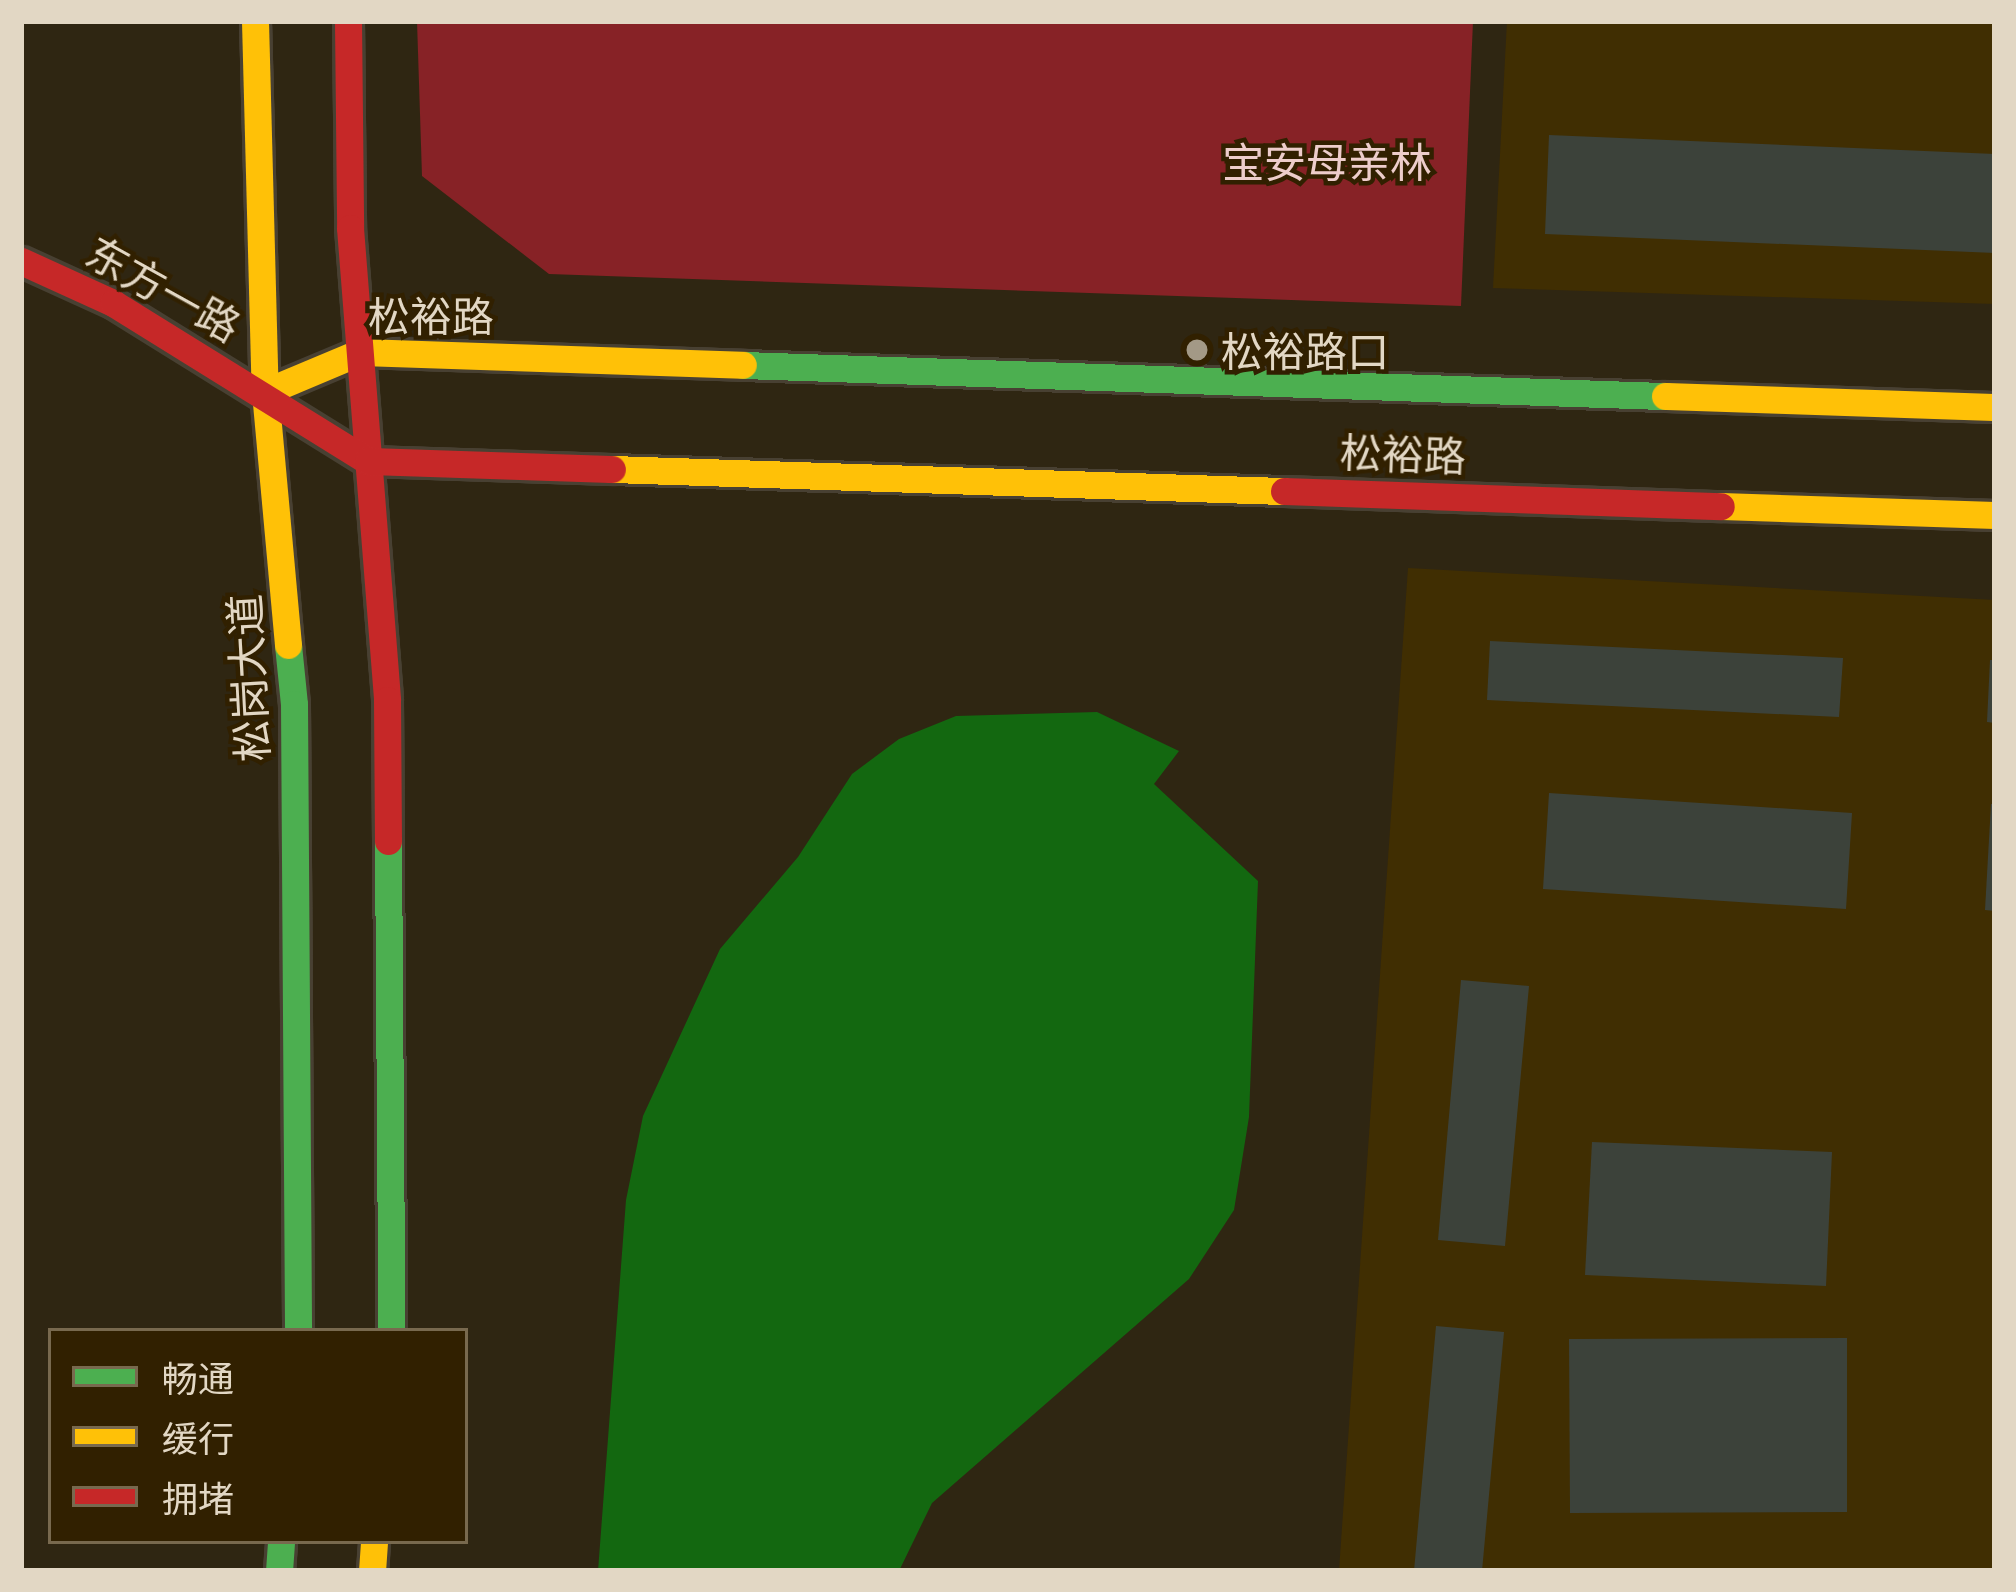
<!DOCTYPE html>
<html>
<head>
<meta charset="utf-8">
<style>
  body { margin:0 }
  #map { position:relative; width:2016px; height:1592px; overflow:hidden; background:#2f2612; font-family:Commissioner,"Noto Sans SC",sans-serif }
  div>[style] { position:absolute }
  .built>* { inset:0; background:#402e02 }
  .forest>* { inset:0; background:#872226 }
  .water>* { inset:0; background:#136810 }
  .building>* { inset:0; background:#3c423a }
  .roads { filter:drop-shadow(3px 0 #484032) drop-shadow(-3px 0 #484032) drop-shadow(0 3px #484032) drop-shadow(0 -3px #484032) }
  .fast>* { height:27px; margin:-13.5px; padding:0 13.5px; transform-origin:13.5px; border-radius:13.5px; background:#4caf50 }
  .slow>* { height:27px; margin:-13.5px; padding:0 13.5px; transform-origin:13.5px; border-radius:13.5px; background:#ffc107 }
  .jam>* { height:27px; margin:-13.5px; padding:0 13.5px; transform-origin:13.5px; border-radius:13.5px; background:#c62828 }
  .dots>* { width:33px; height:33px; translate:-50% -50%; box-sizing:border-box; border:6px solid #312000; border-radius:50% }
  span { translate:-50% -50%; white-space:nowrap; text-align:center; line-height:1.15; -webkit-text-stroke:9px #312000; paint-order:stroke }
  .park-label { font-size:42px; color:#edcdcb }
  .street-label { font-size:42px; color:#e2d7c4 }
  .poi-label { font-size:42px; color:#e2d7c4 }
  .left { translate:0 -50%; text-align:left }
  .frame { position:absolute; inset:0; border:24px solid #e2d7c4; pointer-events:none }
  .legend { position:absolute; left:48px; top:1328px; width:420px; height:216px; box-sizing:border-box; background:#312000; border:3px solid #78694e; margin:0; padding:15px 21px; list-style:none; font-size:36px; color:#e2d7c4 }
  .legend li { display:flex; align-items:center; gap:24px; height:60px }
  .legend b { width:60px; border:3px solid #78694e }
</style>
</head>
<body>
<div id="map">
  <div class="built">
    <i style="clip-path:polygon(1507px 21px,1995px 21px,1995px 304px,1493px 288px)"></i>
    <i style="clip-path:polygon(1408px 568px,1995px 600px,1995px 1571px,1339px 1571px)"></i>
  </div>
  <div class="forest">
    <i style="clip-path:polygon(417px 21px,1473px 21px,1461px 306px,549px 274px,422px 176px)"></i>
  </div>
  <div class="water">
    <i style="clip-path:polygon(1097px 712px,1179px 751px,1154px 784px,1258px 881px,1249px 1117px,1234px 1210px,1189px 1279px,932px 1503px,899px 1571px,598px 1571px,626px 1200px,643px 1116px,720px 949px,798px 857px,852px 774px,899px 739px,956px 716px)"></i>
  </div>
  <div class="building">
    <i style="clip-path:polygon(1549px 135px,1995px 154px,1995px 253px,1545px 234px)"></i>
    <i style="clip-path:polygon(1490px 641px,1843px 658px,1839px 717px,1487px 700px)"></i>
    <i style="clip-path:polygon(1990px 660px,1995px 660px,1995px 723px,1987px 722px)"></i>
    <i style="clip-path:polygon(1549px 793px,1852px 813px,1846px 909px,1543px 889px)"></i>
    <i style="clip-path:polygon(1991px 804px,1995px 804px,1995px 911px,1985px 910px)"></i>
    <i style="clip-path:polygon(1461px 980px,1529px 986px,1505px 1246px,1438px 1240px)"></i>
    <i style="clip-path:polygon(1592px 1142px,1832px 1152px,1826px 1286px,1585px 1275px)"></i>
    <i style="clip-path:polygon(1436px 1326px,1504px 1332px,1482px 1571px,1414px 1571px)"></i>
    <i style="clip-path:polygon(1847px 1338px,1847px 1512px,1570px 1513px,1569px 1339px)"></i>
  </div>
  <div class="roads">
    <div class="fast">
      <i style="left:743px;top:365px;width:923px;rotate:1.93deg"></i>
      <i style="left:288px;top:645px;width:59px;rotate:84.2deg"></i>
      <i style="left:294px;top:704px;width:627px;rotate:89.63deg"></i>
      <i style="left:388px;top:841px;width:490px;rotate:89.6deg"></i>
      <i style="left:279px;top:1571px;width:30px;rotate:-86deg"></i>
    </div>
    <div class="slow">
      <i style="left:255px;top:21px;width:371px;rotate:88.5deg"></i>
      <i style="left:265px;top:392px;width:254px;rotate:84.8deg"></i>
      <i style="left:265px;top:392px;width:103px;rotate:-22.8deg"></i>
      <i style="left:360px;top:352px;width:383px;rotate:1.9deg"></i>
      <i style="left:1665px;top:396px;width:330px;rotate:1.9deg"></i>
      <i style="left:612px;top:469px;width:672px;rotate:1.88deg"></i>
      <i style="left:1721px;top:506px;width:274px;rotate:1.9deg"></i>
      <i style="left:372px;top:1571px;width:30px;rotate:-86deg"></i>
    </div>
    <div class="jam">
      <i style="left:348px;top:21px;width:207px;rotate:89.4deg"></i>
      <i style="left:350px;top:228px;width:473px;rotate:85.5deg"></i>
      <i style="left:387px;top:700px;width:141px;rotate:89.6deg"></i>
      <i style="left:21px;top:261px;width:101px;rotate:24.5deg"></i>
      <i style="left:113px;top:303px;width:300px;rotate:31.8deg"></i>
      <i style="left:368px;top:461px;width:244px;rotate:1.9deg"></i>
      <i style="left:1284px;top:491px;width:437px;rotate:2deg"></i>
    </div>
  </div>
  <div class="dots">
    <i style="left:1197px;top:350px;background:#a39986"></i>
  </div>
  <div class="park-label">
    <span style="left:1327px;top:161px">宝安母亲林</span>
  </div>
  <div class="street-label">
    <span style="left:164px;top:288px;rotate:29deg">东方一路</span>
    <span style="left:431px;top:315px">松裕路</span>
    <span style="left:1403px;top:453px;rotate:2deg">松裕路</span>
    <span style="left:247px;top:678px;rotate:-93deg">松岗大道</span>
  </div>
  <div class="poi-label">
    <span class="left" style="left:1221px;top:350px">松裕路口</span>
  </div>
  <div class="frame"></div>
  <ul class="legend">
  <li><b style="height:15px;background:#4caf50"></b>畅通</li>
  <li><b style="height:15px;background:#ffc107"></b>缓行</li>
  <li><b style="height:15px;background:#c62828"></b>拥堵</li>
  </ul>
</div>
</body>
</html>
